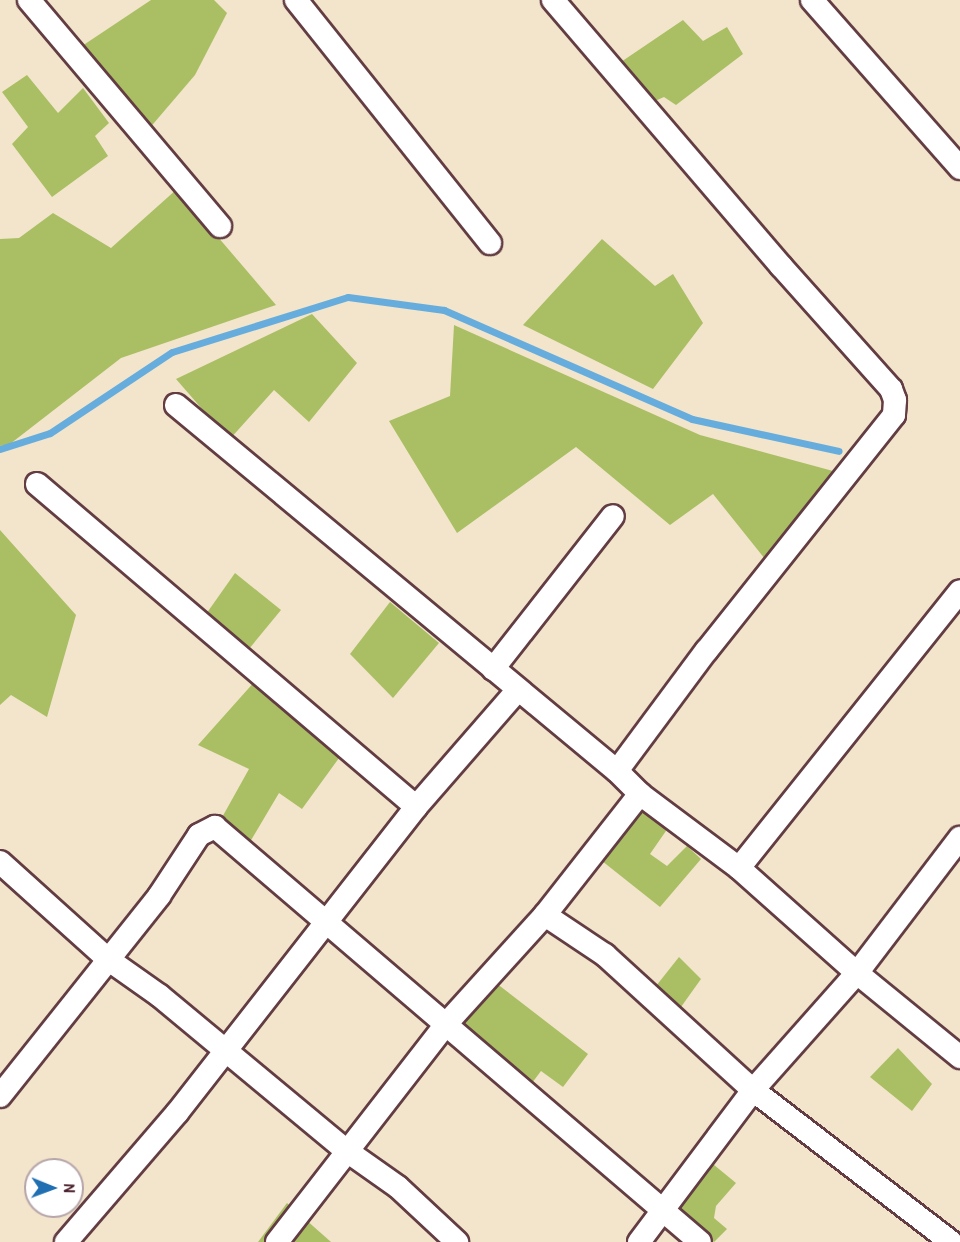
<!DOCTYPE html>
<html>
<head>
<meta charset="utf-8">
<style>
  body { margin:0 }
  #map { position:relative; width:960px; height:1242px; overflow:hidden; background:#f2e5cb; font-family:"Patrick Hand",sans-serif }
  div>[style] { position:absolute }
  .green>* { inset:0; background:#aabf64 }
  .stream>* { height:7px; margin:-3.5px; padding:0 3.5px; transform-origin:3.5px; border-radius:3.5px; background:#66addd }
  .roads { filter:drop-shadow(2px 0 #633d43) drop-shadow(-2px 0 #633d43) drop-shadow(0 2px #633d43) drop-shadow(0 -2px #633d43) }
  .minor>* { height:22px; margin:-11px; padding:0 11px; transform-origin:11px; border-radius:11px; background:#fff }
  span { translate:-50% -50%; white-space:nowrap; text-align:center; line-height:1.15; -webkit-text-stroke:5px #fff; paint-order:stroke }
  .north { position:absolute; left:24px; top:1158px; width:60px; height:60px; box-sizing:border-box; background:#fff; border:2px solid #b7a5aa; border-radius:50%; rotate:91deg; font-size:16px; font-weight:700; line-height:24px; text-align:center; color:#4a1f2b }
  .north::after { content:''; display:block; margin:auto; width:21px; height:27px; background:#1f6fb2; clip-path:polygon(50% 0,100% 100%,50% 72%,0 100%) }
</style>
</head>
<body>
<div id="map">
  <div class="green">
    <i style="clip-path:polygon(151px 0,214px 0,227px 13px,195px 75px,148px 130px,79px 48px)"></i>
    <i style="clip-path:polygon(683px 20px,703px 41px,727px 27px,743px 54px,676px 105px,664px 97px,648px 104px,618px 64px)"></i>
    <i style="clip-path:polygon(27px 75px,58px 113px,83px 88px,109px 123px,95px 136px,108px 156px,52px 197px,12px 144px,28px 127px,2px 92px)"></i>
    <i style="clip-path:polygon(177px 189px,276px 305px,121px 358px,10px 444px,0 446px,0 239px,19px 238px,53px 213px,111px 248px)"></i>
    <i style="clip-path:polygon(602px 239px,655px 286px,673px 274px,703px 323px,653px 389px,523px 325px)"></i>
    <i style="clip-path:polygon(312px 314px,357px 363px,309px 422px,274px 390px,229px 440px,176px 379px)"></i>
    <i style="clip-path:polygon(454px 325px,700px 435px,833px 471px,765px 559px,713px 494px,670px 525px,576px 447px,457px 533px,389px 421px,450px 396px)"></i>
    <i style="clip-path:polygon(0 530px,76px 615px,47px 717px,11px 695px,0 705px)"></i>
    <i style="clip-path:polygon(235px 573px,281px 610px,244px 655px,204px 617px)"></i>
    <i style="clip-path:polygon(390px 602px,439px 643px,393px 698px,350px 654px)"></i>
    <i style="clip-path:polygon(256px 680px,339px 758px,302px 809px,279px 793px,250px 842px,220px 821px,249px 769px,198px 745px)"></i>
    <i style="clip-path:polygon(641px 804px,668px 828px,650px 854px,667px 866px,687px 846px,701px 859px,660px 907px,597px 857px)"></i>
    <i style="clip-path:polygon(679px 957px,701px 979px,681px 1007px,656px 986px)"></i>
    <i style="clip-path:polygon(496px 983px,588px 1054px,563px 1087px,541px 1071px,529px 1087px,455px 1026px)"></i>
    <i style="clip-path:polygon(898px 1048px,932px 1084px,912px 1111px,870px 1077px)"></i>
    <i style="clip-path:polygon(708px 1160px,736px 1183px,716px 1206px,714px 1218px,727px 1229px,714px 1242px,673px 1205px)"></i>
    <i style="clip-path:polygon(287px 1203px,331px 1242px,258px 1242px)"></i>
  </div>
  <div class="stream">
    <i style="left:0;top:449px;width:52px;rotate:-17.7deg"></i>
    <i style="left:50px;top:433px;width:146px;rotate:-33.6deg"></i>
    <i style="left:172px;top:352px;width:184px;rotate:-17.4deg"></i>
    <i style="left:348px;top:297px;width:97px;rotate:7.7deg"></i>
    <i style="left:444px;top:310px;width:271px;rotate:23.7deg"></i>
    <i style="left:692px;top:419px;width:150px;rotate:12.3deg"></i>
  </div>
  <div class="roads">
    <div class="minor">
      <i style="left:29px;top:0;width:296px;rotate:49.8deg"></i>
      <i style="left:296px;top:0;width:311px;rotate:51.4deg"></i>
      <i style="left:553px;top:0;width:350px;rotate:49.4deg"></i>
      <i style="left:781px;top:266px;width:165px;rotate:48.2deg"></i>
      <i style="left:891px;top:389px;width:12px;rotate:70deg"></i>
      <i style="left:895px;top:400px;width:15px;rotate:94deg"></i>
      <i style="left:894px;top:415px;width:302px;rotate:128.5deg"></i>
      <i style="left:706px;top:651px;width:149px;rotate:126.6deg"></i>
      <i style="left:812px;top:0;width:224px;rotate:48.6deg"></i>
      <i style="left:176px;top:405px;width:573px;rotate:39.69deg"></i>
      <i style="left:617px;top:771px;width:33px;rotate:45deg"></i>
      <i style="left:640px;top:794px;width:124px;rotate:36.8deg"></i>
      <i style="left:739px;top:868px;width:158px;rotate:41.7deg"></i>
      <i style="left:857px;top:973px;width:133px;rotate:39.2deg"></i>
      <i style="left:37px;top:484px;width:498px;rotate:40.4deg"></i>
      <i style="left:493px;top:669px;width:194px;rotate:-51.9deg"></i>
      <i style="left:0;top:862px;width:147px;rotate:42deg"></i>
      <i style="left:109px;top:960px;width:62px;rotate:35.2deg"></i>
      <i style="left:160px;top:996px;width:243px;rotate:39.7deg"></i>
      <i style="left:347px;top:1151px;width:62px;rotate:35.2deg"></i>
      <i style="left:398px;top:1187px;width:81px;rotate:43deg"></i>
      <i style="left:739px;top:868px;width:354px;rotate:-51.4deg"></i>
      <i style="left:545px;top:915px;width:72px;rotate:33.7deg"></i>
      <i style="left:605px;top:955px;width:200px;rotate:42.4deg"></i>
      <i style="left:753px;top:1090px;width:250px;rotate:37.5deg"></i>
      <i style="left:0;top:1096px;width:256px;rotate:-51.5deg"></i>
      <i style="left:159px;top:896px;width:73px;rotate:-56.7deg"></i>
      <i style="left:199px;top:835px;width:18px;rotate:-27deg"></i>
      <i style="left:215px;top:827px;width:638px;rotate:40.55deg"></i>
      <i style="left:66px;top:1242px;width:170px;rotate:-49.3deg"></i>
      <i style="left:177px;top:1113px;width:388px;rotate:-52deg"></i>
      <i style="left:416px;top:807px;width:154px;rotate:-49deg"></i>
      <i style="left:277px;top:1242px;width:277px;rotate:-52.2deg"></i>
      <i style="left:447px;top:1023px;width:146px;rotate:-47.8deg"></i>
      <i style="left:545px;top:915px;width:154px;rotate:-51.9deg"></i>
      <i style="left:639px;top:1242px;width:190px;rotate:-53.1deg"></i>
      <i style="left:753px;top:1090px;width:157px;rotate:-48.4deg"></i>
      <i style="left:857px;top:973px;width:170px;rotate:-52.7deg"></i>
    </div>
  </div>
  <div class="north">N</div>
</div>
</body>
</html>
